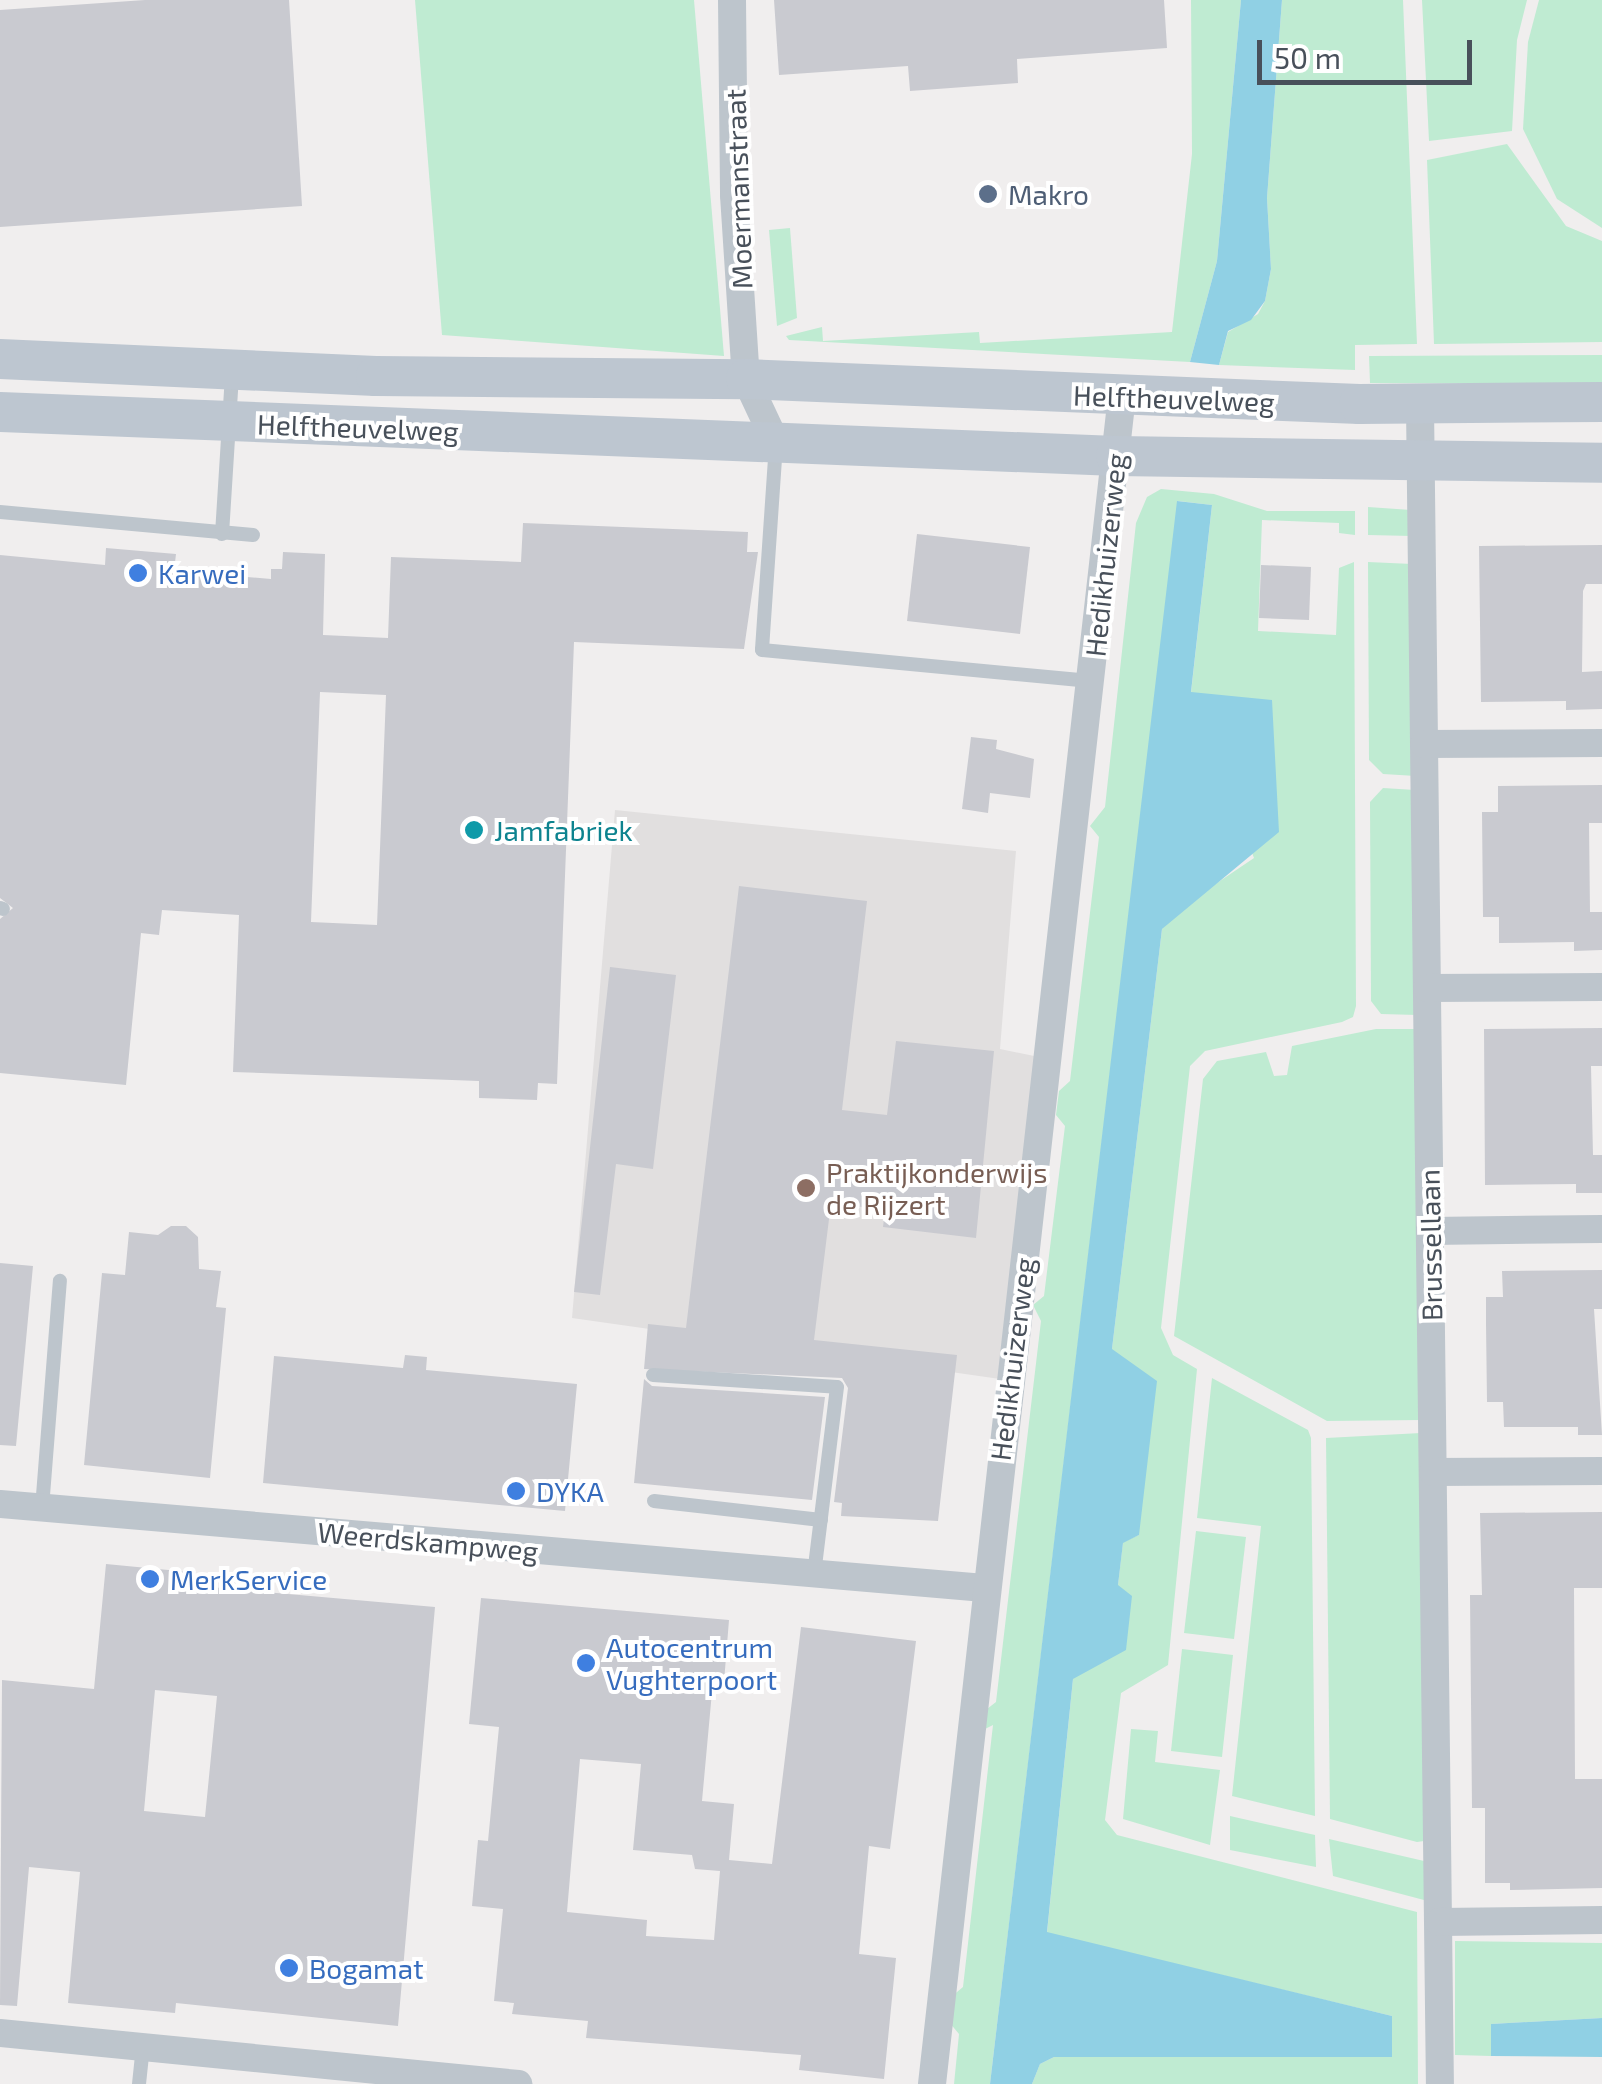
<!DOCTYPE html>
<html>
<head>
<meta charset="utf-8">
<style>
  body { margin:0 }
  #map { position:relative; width:1602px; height:2084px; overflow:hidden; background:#f0eeee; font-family:"Exo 2",sans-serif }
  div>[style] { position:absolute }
  .education>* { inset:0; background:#e1dfdf }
  .green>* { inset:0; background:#bfebd2 }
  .water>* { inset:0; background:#90d0e4 }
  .building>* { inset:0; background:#c9cad0 }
  .service>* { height:14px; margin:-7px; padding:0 7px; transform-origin:7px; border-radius:7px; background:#bdc5cc }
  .minor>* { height:28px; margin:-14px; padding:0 14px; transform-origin:14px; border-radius:14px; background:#bdc5cc }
  .secondary>* { height:40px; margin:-20px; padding:0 20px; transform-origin:20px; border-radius:20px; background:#bdc6d0 }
  .dots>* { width:28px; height:28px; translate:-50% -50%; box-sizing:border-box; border:5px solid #fff; border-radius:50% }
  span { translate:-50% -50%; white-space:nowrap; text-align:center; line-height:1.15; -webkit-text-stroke:8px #fff; paint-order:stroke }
  .street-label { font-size:28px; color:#48505a }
  .service-label { font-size:28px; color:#4e5e75 }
  .left { translate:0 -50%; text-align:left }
  .shop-label { font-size:28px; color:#366cbe }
  .culture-label { font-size:28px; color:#0d838f }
  .education-label { font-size:28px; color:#785e54 }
  .scale { position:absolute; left:1257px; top:40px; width:215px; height:45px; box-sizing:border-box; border:5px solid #48505a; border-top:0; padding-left:12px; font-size:30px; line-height:35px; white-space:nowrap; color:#48505a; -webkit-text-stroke:8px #fff; paint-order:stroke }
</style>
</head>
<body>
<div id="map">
  <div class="education">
    <i style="clip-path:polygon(615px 810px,1016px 851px,1000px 1049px,1044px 1058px,1007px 1380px,572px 1318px)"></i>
  </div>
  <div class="green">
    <i style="clip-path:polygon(415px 0,694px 0,724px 356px,442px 335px)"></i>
    <i style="clip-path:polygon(1191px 0,1241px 0,1217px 261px,1190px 362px,789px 340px,786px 336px,822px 327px,823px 341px,979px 332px,980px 343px,1172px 332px,1192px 154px)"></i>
    <i style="clip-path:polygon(1282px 0,1403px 0,1417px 344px,1355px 345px,1355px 370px,1219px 365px,1228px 332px,1258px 314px,1265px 301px,1271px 269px,1267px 198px)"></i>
    <i style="clip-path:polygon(1422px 0,1527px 0,1517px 40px,1512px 131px,1429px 141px)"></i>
    <i style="clip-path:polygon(1539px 0,1602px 0,1602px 228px,1557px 199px,1523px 129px,1528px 42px)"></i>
    <i style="clip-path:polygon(1507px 144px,1566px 226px,1602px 241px,1602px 342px,1434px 344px,1427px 160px)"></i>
    <i style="clip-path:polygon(790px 228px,797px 318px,777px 326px,769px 230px)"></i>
    <i style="clip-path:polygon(1602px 355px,1602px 384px,1370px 383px,1369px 356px)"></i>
    <i style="clip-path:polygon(1161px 489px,1214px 494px,1267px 511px,1355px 511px,1355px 535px,1339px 533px,1339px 523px,1262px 520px,1258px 631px,1336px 635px,1339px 568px,1354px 562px,1356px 1006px,1353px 1017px,1342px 1022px,1205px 1051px,1190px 1066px,1161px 1328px,1173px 1355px,1197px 1369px,1168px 1665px,1121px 1693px,1105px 1820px,1117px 1835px,1417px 1912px,1418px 2084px,1032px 2084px,1040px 2064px,1054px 2057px,1392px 2056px,1392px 2016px,1047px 1933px,1073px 1679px,1118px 1585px,1123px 1542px,1139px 1535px,1112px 1349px,1162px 929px,1177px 910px,1254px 858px,1191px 693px,1212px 505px,1178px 501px,990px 2084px,954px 2084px,959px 2034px,944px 2016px,945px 2002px,963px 1987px,993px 1725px,979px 1732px,978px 1716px,996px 1702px,1041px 1321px,1033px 1305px,1044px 1296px,1065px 1126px,1056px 1115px,1059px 1091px,1070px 1081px,1099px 837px,1090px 826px,1105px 807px,1136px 523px,1147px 497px)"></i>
    <i style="clip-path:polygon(1368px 507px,1411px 510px,1412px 536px,1368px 535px)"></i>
    <i style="clip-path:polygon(1368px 562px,1412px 564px,1416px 776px,1383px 774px,1369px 760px)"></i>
    <i style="clip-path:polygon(1383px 788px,1415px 790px,1417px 1015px,1381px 1014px,1371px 1001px,1370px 802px)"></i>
    <i style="clip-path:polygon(1376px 1029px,1418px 1029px,1421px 1420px,1327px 1421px,1174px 1336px,1203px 1079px,1217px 1061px,1266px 1052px,1274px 1076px,1287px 1075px,1292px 1046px)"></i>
    <i style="clip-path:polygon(1212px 1378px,1308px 1430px,1311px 1438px,1315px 1816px,1232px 1796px,1261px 1526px,1197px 1518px)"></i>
    <i style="clip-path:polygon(1421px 1433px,1424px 1841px,1417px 1842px,1330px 1819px,1326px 1438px)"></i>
    <i style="clip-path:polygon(1196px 1531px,1246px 1537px,1234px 1639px,1184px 1633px)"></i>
    <i style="clip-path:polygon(1182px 1649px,1233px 1655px,1222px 1757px,1171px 1751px)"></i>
    <i style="clip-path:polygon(1131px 1729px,1158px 1731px,1155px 1762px,1220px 1770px,1210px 1845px,1123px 1819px)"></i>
    <i style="clip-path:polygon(1230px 1816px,1315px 1835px,1316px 1867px,1230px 1850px)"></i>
    <i style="clip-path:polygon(1329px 1839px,1424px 1861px,1424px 1900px,1333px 1876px)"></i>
    <i style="clip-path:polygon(1455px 1941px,1602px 1943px,1602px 2018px,1491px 2024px,1491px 2056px,1455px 2055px)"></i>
  </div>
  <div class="water">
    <i style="clip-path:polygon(1241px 0,1282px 0,1267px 198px,1271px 269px,1265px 301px,1251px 320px,1228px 331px,1219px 365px,1190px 362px,1217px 261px)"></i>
    <i style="clip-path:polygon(1177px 501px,1212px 505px,1191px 692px,1272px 700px,1279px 832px,1162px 929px,1112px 1349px,1157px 1381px,1139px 1535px,1123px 1543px,1118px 1585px,1132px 1596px,1126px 1650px,1073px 1679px,1047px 1932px,1392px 2016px,1392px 2057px,1054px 2057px,1040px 2064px,1032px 2084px,990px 2084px)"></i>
    <i style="clip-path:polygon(1602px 2018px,1602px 2057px,1491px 2056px,1491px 2024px)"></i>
  </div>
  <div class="building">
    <i style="clip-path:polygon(145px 0,289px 0,302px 206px,0 227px,0 10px)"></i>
    <i style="clip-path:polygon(774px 0,1164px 0,1167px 48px,1017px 59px,1018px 83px,910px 91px,908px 66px,779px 75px)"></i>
    <i style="clip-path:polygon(evenodd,523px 523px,748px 532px,747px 552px,758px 552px,744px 649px,574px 642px,557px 1084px,538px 1083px,537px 1100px,479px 1098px,479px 1081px,233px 1072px,239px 915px,162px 910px,159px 935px,141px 933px,126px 1085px,0 1073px,0 919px,13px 908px,0 898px,0 555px,105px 565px,106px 548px,176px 554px,174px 571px,271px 579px,271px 569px,282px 569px,283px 552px,325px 554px,323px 635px,388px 638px,391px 557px,521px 562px,523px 523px,320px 692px,386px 695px,377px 925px,311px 922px,320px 692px)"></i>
    <i style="clip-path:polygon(917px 534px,1030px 547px,1020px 634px,907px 621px)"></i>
    <i style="clip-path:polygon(1602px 545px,1602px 584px,1586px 584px,1583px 591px,1582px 672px,1602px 671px,1602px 709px,1566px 710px,1566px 701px,1481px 702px,1479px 546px)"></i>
    <i style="clip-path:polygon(1261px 565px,1311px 567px,1309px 620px,1259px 618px)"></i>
    <i style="clip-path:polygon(971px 737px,997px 740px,996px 749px,1034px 759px,1030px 798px,990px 793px,988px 813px,962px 809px)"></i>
    <i style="clip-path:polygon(1602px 785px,1602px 823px,1589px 823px,1590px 912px,1602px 912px,1602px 950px,1574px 951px,1574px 942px,1499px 943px,1499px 917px,1483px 917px,1482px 812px,1498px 812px,1498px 786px)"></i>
    <i style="clip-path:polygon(739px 886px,867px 901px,842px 1110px,887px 1115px,896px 1041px,994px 1051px,976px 1238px,883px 1227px,885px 1210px,831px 1203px,814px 1340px,957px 1355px,938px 1521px,841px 1516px,842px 1503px,834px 1502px,848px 1388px,842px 1378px,644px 1369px,648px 1324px,686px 1328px)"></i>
    <i style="clip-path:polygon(610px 967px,676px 975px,653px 1169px,616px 1164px,600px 1295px,574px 1292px)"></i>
    <i style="clip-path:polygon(1602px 1028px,1602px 1066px,1591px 1066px,1593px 1155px,1602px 1155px,1602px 1193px,1576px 1193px,1576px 1184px,1485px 1185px,1484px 1029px)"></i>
    <i style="clip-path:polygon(171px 1226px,186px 1226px,198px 1237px,199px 1269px,221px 1271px,216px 1307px,226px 1308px,210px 1478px,84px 1465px,102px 1273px,125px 1275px,129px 1232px,158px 1235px)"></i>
    <i style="clip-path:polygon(0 1263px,33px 1266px,16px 1446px,0 1445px)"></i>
    <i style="clip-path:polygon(1602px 1270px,1602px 1309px,1594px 1309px,1602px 1435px,1578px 1435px,1578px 1427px,1504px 1427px,1503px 1402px,1487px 1402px,1486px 1324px,1486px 1297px,1503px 1297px,1502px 1271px)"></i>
    <i style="clip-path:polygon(405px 1355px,427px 1357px,426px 1370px,577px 1384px,565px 1511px,263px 1483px,274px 1356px,403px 1368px)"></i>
    <i style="clip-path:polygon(644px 1379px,652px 1386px,825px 1397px,812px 1500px,634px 1483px)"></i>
    <i style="clip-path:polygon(1602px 1512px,1602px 1588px,1574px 1588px,1575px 1779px,1602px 1779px,1602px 1888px,1510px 1890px,1510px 1883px,1485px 1883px,1485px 1808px,1472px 1808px,1470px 1595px,1482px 1595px,1480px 1513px)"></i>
    <i style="clip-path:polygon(evenodd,106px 1564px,189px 1572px,188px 1585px,435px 1607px,398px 2026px,176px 2003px,175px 2013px,68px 2003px,80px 1872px,29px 1867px,17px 2006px,0 2005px,2px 1680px,94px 1689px,106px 1564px,155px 1690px,217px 1696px,205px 1817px,144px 1811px,155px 1690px)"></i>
    <i style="clip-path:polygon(evenodd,481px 1598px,729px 1620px,724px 1682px,713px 1681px,702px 1801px,734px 1804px,729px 1860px,772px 1864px,801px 1627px,916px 1641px,890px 1849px,869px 1846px,859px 1954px,896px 1958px,884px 2079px,799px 2070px,801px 2055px,586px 2038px,588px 2021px,512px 2014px,514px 2003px,494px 2001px,503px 1909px,472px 1906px,478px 1840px,488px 1841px,499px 1727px,469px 1724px,481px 1598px,580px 1759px,641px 1764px,633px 1850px,692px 1855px,695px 1869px,720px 1871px,714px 1940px,646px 1936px,647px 1920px,567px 1912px,580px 1759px)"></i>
  </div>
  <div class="service">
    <i style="left:776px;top:444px;width:206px;rotate:93.9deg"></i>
    <i style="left:762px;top:650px;width:330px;rotate:5.4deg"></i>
    <i style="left:0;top:512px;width:254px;rotate:5.2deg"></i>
    <i style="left:222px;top:534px;width:159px;rotate:-86.4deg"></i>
    <i style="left:0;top:908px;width:3px;rotate:18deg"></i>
    <i style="left:653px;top:1375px;width:184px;rotate:3.7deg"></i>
    <i style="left:837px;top:1387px;width:188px;rotate:97deg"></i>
    <i style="left:654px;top:1501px;width:168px;rotate:6.5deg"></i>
    <i style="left:42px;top:1508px;width:228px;rotate:-85.5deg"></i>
    <i style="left:139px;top:2084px;width:37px;rotate:-84deg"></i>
  </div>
  <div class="minor">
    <i style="left:732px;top:0;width:195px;rotate:89.4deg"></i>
    <i style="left:734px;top:195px;width:184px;rotate:86.3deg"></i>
    <i style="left:746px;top:379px;width:71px;rotate:64.9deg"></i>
    <i style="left:1420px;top:406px;width:1678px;rotate:89.32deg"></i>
    <i style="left:1424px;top:744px;width:178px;rotate:-0.3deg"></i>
    <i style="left:1427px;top:988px;width:175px;rotate:-0.3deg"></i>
    <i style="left:1430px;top:1231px;width:172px;rotate:-0.7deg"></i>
    <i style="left:1433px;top:1472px;width:169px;rotate:-0.3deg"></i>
    <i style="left:0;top:1504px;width:988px;rotate:4.88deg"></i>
    <i style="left:1439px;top:1922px;width:163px;rotate:-0.7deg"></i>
    <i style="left:0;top:2033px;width:521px;rotate:5.62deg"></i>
    <i style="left:932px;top:2084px;width:1699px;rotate:-83.58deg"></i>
  </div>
  <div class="secondary">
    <i style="left:0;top:359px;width:376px;rotate:2.6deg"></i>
    <i style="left:376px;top:376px;width:370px;rotate:0.5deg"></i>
    <i style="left:746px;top:379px;width:614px;rotate:2.34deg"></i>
    <i style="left:1359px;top:404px;width:243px;rotate:-0.5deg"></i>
    <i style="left:0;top:412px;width:1117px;rotate:2.26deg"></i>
    <i style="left:1116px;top:456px;width:486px;rotate:0.8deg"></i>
  </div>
  <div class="dots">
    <i style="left:988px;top:194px;background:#5c6f8a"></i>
    <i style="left:138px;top:573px;background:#3f7fe0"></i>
    <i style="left:474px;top:830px;background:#0f9aa8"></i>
    <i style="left:806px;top:1188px;background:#8d6e63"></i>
    <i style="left:516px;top:1491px;background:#3f7fe0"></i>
    <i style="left:150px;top:1579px;background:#3f7fe0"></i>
    <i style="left:586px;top:1663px;background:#3f7fe0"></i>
    <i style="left:289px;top:1968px;background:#3f7fe0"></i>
  </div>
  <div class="street-label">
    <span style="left:738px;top:189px;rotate:-92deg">Moermanstraat</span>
    <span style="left:1174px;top:398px;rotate:2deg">Helftheuvelweg</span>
    <span style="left:358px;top:427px;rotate:2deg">Helftheuvelweg</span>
    <span style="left:1105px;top:555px;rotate:-84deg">Hedikhuizerweg</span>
    <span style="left:1430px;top:1245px;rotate:-91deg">Brussellaan</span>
    <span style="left:1012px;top:1359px;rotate:-83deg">Hedikhuizerweg</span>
    <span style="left:428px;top:1541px;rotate:5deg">Weerdskampweg</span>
  </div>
  <div class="service-label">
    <span class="left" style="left:1008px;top:194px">Makro</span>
  </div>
  <div class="shop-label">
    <span class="left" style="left:158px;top:573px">Karwei</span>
    <span class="left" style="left:536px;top:1491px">DYKA</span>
    <span class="left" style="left:170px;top:1579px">MerkService</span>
    <span class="left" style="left:606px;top:1663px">Autocentrum<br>Vughterpoort</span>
    <span class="left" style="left:309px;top:1968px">Bogamat</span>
  </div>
  <div class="culture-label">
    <span class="left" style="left:494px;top:830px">Jamfabriek</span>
  </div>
  <div class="education-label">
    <span class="left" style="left:826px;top:1188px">Praktijkonderwijs<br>de Rijzert</span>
  </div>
  <div class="scale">50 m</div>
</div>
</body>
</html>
